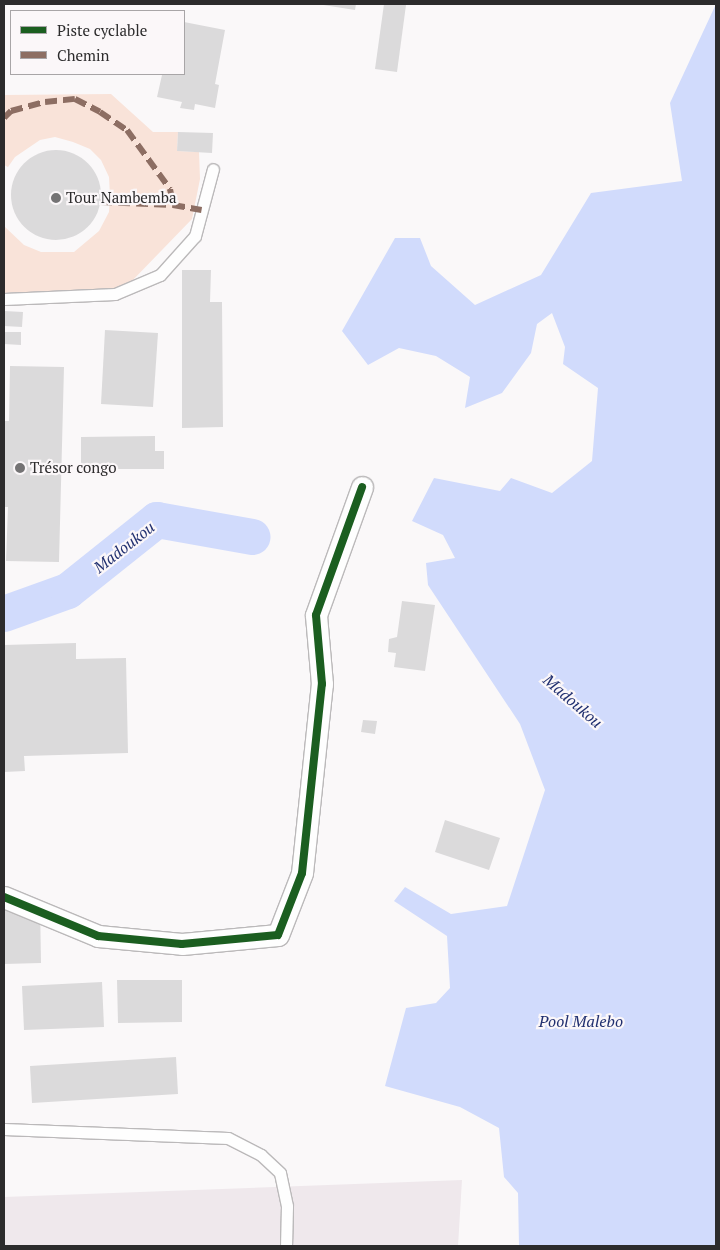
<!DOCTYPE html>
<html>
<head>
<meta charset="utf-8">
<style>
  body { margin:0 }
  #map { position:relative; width:720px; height:1250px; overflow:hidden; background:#faf8f9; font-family:"PT Serif",serif }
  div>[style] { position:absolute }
  .built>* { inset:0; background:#efe8ec }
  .green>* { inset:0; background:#f9e3d9 }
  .water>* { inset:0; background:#d1dbfc }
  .river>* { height:36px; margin:-18px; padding:0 18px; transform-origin:18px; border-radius:18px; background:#d1dbfc }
  .building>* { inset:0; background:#dbdadb }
  .round { border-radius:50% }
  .roads { filter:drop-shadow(1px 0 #bbb9ba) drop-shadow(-1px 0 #bbb9ba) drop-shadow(0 1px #bbb9ba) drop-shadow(0 -1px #bbb9ba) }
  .service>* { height:11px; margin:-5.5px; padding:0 5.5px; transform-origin:5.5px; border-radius:5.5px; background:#fefefe }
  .minor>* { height:21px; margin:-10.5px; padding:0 10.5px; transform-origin:10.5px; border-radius:10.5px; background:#fefefe }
  .quiet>* { height:6px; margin-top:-3px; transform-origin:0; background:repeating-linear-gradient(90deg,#8d6e63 0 12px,transparent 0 18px) }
  .cycleway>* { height:8px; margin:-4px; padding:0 4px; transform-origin:4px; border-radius:4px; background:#1b5e20 }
  .dots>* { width:14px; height:14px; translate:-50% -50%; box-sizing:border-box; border:2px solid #fbf7f9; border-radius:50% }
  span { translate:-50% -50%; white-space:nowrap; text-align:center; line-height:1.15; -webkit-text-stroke:4.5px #fbf7f9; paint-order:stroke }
  .poi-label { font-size:15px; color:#2c2b2c }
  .left { translate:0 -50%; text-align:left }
  .water-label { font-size:16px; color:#213070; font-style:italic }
  .frame { position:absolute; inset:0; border:5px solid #2c2b2c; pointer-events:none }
  .legend { position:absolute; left:10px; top:10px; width:175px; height:65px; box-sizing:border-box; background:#fbf7f9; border:1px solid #a8a5a7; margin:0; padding:6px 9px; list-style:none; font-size:15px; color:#2c2b2c }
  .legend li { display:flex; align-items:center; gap:10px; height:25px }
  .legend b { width:25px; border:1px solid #a8a5a7 }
</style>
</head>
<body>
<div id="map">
  <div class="built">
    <i style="clip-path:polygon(462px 1180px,458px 1246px,4px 1246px,4px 1197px)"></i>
  </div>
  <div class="green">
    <i style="clip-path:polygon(111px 94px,153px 132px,178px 132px,177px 151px,199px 152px,200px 179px,192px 219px,131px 282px,111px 290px,4px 293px,4px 226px,24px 245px,41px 252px,74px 252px,99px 231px,109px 212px,110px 196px,109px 177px,101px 160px,90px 149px,73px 142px,55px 137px,40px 140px,15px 157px,8px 167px,4px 165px,4px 95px)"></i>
  </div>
  <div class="water">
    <i style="clip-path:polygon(716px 4px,716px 1246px,519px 1246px,518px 1193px,504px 1177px,499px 1128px,460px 1107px,385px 1086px,406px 1008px,436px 1003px,450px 988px,447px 936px,394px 901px,405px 887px,451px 914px,507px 906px,545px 790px,520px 724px,428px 585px,426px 563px,455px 558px,443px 535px,412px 521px,434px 478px,500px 491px,511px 478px,552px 493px,592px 461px,598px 388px,563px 364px,565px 347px,552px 313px,537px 324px,531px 353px,502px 393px,465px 408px,470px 377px,436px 356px,399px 348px,368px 365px,342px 331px,395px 238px,420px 238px,431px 266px,475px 305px,541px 275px,591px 193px,682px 181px,670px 103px)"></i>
  </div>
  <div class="river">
    <i style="left:4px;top:614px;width:68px;rotate:-19.8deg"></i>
    <i style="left:68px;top:591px;width:114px;rotate:-38.6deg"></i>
    <i style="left:157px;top:520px;width:97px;rotate:10.1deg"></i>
  </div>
  <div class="building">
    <i style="clip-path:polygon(317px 4px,356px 4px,355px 10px)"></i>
    <i style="clip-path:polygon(384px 4px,406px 5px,397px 72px,375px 69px)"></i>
    <i style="clip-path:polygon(184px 22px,225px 30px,215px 84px,219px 85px,215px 108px,195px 104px,194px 110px,180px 108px,182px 102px,157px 97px,162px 75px,184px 74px)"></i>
    <i style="clip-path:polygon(178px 132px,213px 133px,212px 153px,177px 151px)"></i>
    <i class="round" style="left:11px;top:150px;width:90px;height:90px"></i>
    <i style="clip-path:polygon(182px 270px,211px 270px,210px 302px,222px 302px,223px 427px,182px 428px)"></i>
    <i style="clip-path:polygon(4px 311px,23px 312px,22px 327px,4px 326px)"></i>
    <i style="clip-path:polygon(105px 330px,158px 333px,153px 407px,101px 404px)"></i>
    <i style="clip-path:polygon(4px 332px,21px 332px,21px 345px,4px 344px)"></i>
    <i style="clip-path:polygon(10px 366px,64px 367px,59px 562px,6px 561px,8px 507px,4px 507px,4px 421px,9px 421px)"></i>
    <i style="clip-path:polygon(155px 436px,155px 451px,164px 451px,164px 469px,81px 469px,81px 437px)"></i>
    <i style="clip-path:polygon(402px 601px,435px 605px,425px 671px,394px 667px,396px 653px,388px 652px,389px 639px,397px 637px)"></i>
    <i style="clip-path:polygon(76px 643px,76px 659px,126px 658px,128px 753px,24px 756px,25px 771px,4px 772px,4px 645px)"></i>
    <i style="clip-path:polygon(363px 720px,377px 721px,375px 734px,361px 732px)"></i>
    <i style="clip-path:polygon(445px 820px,500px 838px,489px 870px,435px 852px)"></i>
    <i style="clip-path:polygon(40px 904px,41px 963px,4px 964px,4px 905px)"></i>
    <i style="clip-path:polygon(117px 980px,182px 980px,182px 1022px,118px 1023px)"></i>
    <i style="clip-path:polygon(102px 982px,104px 1027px,24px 1030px,22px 986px)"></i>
    <i style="clip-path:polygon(176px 1057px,178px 1094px,32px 1103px,30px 1066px)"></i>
  </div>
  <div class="roads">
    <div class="service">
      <i style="left:4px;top:299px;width:111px;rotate:-2.6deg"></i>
      <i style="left:115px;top:294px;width:49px;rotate:-22.9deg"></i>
      <i style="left:160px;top:275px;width:52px;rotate:-48.1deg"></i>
      <i style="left:195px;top:236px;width:69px;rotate:-75deg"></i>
      <i style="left:4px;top:1129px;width:224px;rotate:2.3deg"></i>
      <i style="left:228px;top:1138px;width:37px;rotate:27deg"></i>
      <i style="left:261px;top:1155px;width:26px;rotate:43deg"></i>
      <i style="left:280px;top:1173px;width:34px;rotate:78deg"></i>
      <i style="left:287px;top:1206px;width:40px;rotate:91.4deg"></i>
    </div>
    <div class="minor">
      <i style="left:4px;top:897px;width:102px;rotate:22.5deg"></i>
      <i style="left:98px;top:936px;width:84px;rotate:5.4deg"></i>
      <i style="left:182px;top:944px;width:96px;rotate:-5.4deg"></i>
      <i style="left:278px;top:935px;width:66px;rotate:-68.8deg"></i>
      <i style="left:302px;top:873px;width:190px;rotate:-84deg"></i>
      <i style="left:322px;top:684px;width:69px;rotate:-95deg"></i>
      <i style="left:316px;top:615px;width:136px;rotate:-70.2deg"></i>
    </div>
  </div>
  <div class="quiet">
    <i style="left:4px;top:118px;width:10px;rotate:-45deg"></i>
    <i style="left:11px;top:111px;width:35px;rotate:-15deg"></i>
    <i style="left:45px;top:102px;width:30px;rotate:-6deg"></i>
    <i style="left:75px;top:99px;width:28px;rotate:27deg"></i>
    <i style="left:100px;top:112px;width:32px;rotate:34deg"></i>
    <i style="left:127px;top:130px;width:73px;rotate:53.9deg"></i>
    <i style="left:170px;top:189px;width:16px;rotate:79deg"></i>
    <i style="left:100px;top:202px;width:73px;rotate:2.4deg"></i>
    <i style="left:173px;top:205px;width:29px;rotate:10deg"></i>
  </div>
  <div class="cycleway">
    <i style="left:4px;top:897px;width:102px;rotate:22.5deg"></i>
    <i style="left:98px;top:936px;width:84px;rotate:5.4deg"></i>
    <i style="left:182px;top:944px;width:96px;rotate:-5.4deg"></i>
    <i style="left:278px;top:935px;width:66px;rotate:-68.8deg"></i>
    <i style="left:302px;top:873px;width:190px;rotate:-84deg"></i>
    <i style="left:322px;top:684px;width:69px;rotate:-95deg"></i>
    <i style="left:316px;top:615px;width:136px;rotate:-70.2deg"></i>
  </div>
  <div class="dots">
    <i style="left:56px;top:198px;background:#747374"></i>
    <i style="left:20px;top:468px;background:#747374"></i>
  </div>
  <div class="poi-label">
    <span class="left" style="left:66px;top:198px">Tour Nambemba</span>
    <span class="left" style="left:30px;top:468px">Trésor congo</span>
  </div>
  <div class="water-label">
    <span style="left:124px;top:547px;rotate:-38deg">Madoukou</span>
    <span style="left:573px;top:701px;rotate:41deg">Madoukou</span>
    <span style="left:581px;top:1021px">Pool Malebo</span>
  </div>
  <div class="frame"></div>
  <ul class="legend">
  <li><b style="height:6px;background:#1b5e20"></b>Piste cyclable</li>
  <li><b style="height:6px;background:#8d6e63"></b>Chemin</li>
  </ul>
</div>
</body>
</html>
